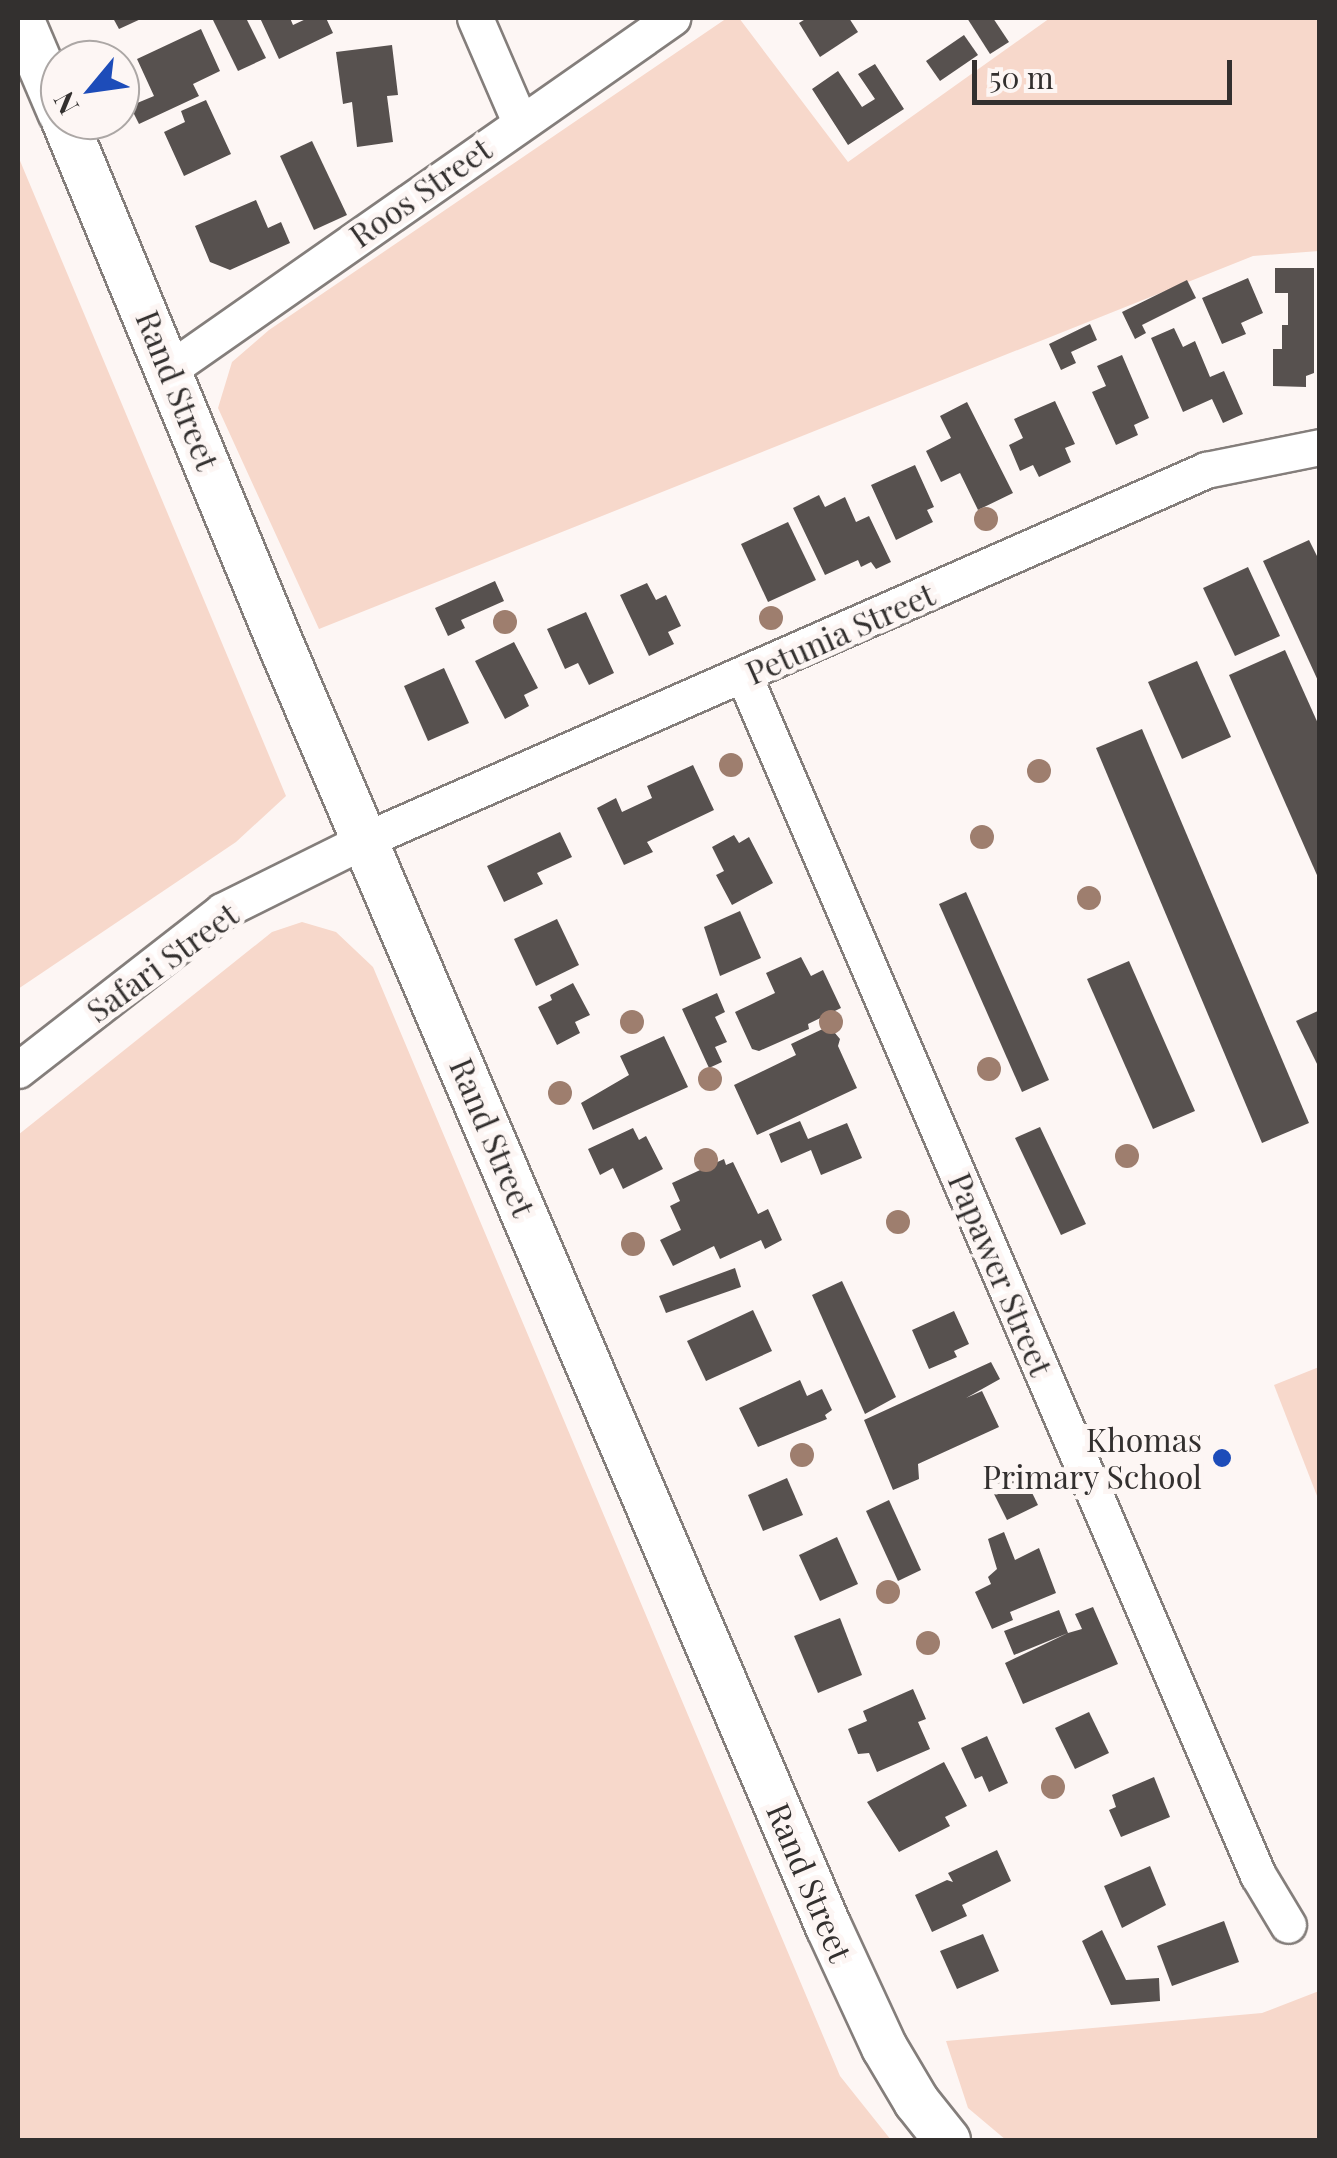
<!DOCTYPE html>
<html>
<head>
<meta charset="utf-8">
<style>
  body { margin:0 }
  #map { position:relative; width:1337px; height:2158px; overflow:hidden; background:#fdf6f4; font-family:"Playfair Display",serif }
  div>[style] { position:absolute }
  .green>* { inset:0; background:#f7d8cb }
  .building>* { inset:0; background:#57514f }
  .roads { filter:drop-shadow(2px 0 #847e7b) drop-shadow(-2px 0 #847e7b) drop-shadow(0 2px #847e7b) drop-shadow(0 -2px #847e7b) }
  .minor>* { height:35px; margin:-17.5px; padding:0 17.5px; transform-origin:17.5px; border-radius:17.5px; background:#fff }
  .tertiary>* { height:45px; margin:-22.5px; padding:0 22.5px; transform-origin:22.5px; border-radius:22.5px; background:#fff }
  .trees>* { width:24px; height:24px; margin:-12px; border-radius:50%; background:#9e7e6e }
  .dots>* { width:28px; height:28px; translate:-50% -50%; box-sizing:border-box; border:5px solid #fdf6f4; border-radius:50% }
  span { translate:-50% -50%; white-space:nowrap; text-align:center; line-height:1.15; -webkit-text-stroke:10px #fdf6f4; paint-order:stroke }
  .street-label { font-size:32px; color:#33302f }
  .poi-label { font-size:32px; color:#33302f }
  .right { translate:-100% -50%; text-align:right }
  .frame { position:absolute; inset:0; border:20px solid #33302f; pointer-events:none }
  .north { position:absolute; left:40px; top:40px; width:100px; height:100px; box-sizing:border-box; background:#fdf6f4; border:2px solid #aca7a5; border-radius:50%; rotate:241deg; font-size:28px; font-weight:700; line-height:40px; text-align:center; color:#33302f }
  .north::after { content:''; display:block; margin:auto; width:35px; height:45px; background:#1d4cb9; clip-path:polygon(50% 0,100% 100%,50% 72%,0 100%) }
  .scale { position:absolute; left:972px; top:60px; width:260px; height:45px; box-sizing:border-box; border:5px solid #33302f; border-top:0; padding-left:12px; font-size:30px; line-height:35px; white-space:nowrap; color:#33302f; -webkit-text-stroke:8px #fdf6f4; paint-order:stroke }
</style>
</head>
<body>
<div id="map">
  <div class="green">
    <i style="clip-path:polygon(727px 18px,739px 18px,848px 162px,1050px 18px,1319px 18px,1319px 251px,1253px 256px,319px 629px,218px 408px,232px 362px,269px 330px)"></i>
    <i style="clip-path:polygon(18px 156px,286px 796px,236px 842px,18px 989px)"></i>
    <i style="clip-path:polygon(302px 922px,336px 932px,373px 967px,840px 2076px,891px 2140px,18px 2140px,18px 1135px,272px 932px)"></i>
    <i style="clip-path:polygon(1319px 1367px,1319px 1501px,1274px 1385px)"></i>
    <i style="clip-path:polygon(1319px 1991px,1319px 2140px,1006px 2140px,968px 2108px,946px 2041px,1262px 2013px)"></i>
  </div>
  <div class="building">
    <i style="clip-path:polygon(113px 18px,143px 18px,119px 29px)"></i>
    <i style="clip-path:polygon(212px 18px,246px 18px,266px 58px,238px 71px)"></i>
    <i style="clip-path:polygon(260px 18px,290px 18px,293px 25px,308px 18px,326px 18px,333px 33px,279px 59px)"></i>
    <i style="clip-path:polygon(807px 18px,849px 18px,858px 32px,820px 57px,799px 23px)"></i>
    <i style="clip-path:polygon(967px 18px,993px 18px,1009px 42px,990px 54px)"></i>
    <i style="clip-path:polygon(201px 29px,220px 71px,193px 84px,199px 96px,139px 124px,130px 106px,154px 96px,137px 59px)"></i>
    <i style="clip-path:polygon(964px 35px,978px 55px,940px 81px,926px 61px)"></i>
    <i style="clip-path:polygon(392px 45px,398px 95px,387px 96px,393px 142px,357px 147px,352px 102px,343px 104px,336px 52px)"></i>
    <i style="clip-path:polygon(875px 64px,904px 109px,848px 145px,812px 89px,838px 71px,862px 107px,875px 99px,858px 74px)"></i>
    <i style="clip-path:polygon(206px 100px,231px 154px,184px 176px,164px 132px,185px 122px,181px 111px)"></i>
    <i style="clip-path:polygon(312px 141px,347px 215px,314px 230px,280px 156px)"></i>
    <i style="clip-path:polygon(256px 200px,268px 228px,281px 222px,290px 243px,230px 270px,210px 262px,195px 226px)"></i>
    <i style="clip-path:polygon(1275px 268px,1314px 268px,1314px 373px,1306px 376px,1306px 387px,1273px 386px,1273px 349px,1282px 349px,1282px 325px,1288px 325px,1288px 293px,1275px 293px)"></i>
    <i style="clip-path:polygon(1248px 278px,1263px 313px,1241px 323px,1246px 334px,1222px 344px,1202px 298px)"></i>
    <i style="clip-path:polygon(1187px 280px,1196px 298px,1142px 325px,1146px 333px,1135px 339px,1122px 312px)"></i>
    <i style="clip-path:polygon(1090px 324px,1097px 340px,1071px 352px,1076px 363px,1061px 370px,1049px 344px)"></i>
    <i style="clip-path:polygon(1174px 328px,1183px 347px,1195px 341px,1210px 377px,1224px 371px,1243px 414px,1223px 423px,1212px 399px,1183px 412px,1151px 338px)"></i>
    <i style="clip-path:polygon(1122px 355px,1149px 418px,1134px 425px,1138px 435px,1116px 445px,1092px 392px,1106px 386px,1097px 366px)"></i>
    <i style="clip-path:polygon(1055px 401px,1075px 444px,1065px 448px,1071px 462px,1039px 477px,1033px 465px,1020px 471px,1009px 445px,1023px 438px,1014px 419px)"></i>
    <i style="clip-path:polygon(967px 402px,1013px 493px,978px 510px,960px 473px,941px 482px,926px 451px,951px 438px,940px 416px)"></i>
    <i style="clip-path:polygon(915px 465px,934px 507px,927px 510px,933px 522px,896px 540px,871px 485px)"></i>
    <i style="clip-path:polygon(819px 495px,825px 507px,845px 497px,856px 522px,869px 516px,891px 562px,876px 569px,871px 562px,861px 567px,858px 560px,825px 575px,793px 508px)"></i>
    <i style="clip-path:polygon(788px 522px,816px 580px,768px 602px,741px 544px)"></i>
    <i style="clip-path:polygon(1309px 540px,1320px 562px,1320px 685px,1263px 561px)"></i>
    <i style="clip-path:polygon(1248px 567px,1280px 636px,1235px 656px,1203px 588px)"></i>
    <i style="clip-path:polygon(495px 581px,504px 601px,461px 620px,465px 628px,448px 636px,435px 608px)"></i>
    <i style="clip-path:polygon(647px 583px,656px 600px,666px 595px,681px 626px,668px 632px,674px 644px,649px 656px,620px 595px)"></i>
    <i style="clip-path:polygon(586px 612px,614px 673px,589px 685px,578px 663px,565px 669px,547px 629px)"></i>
    <i style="clip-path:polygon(514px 642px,538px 688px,524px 695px,529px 706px,505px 719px,475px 661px)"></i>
    <i style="clip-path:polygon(1285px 650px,1320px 728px,1320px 882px,1229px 675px)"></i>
    <i style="clip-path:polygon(1197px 661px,1231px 737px,1182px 759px,1148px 682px)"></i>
    <i style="clip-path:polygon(444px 668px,469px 723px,428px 741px,404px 686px)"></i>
    <i style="clip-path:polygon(1142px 729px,1309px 1123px,1262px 1143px,1096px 748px)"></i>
    <i style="clip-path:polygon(693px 765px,714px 810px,647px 842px,653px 852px,624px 865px,597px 808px,616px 798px,622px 812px,652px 798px,647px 786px)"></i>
    <i style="clip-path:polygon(560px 832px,572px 857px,537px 873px,543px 884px,504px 902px,487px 866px)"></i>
    <i style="clip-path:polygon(734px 835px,739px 843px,749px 837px,773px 883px,732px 905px,716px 875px,724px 871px,712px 847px)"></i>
    <i style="clip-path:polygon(966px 892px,1049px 1080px,1022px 1092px,939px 904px)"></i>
    <i style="clip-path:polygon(740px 911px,761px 958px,720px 976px,704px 927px)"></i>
    <i style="clip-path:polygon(557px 919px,579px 965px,536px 986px,514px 939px)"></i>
    <i style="clip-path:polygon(801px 957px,811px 976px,823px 970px,841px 1008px,808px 1024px,809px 1029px,759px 1051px,752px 1049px,735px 1012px,775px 993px,766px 973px)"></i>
    <i style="clip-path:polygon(1129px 961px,1195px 1111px,1153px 1129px,1087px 979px)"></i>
    <i style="clip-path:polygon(573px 983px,590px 1015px,575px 1022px,580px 1033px,557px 1045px,538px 1007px,552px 1000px,550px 995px)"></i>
    <i style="clip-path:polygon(717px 993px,725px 1012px,715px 1017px,727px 1042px,715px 1047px,722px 1062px,709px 1068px,682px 1009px)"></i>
    <i style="clip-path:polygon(1320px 1010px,1320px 1070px,1296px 1021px)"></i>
    <i style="clip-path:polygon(829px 1026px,840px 1039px,838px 1046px,857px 1088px,757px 1135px,734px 1085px,796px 1055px,791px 1044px)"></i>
    <i style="clip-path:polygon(664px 1036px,688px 1087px,593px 1130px,581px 1103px,629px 1075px,620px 1056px)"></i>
    <i style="clip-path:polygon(800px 1121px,808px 1139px,847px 1123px,862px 1158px,821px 1175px,811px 1150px,781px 1163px,769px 1134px)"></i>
    <i style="clip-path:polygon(1040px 1127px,1086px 1224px,1061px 1235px,1015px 1138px)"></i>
    <i style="clip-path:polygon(633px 1128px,639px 1140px,646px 1136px,663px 1169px,623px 1189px,613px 1168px,600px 1175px,588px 1149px)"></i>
    <i style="clip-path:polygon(724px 1159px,726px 1165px,733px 1162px,758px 1214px,768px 1209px,782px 1240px,765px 1249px,761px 1240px,720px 1259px,714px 1246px,673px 1266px,660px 1240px,681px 1230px,670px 1206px,680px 1201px,672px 1183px)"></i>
    <i style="clip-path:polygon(735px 1268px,741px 1287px,666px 1313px,659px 1296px)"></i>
    <i style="clip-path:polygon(842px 1281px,896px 1397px,865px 1414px,812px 1295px)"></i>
    <i style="clip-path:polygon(753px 1310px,772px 1351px,706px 1381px,687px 1341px)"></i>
    <i style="clip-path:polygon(954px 1311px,969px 1344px,954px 1351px,957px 1357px,929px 1369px,912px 1330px)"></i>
    <i style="clip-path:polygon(991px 1362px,1000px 1379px,966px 1398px,982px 1391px,999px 1427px,918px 1464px,919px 1479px,893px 1490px,864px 1420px)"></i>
    <i style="clip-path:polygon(800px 1380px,807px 1396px,822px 1389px,832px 1410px,825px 1415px,827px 1419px,758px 1447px,739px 1408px)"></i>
    <i style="clip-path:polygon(1020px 1468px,1038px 1505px,1007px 1520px,989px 1484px)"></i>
    <i style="clip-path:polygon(787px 1478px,803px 1515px,763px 1531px,748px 1495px)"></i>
    <i style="clip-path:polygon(889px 1500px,921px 1570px,898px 1581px,866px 1511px)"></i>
    <i style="clip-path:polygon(1004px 1532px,1015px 1560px,1039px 1548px,1056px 1593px,1010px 1612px,1013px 1620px,992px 1629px,975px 1592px,991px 1584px,988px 1577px,997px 1569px,988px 1539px)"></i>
    <i style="clip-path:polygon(837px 1537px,858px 1584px,820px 1601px,799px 1555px)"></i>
    <i style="clip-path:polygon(1093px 1607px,1118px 1664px,1023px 1704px,1005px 1663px,1068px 1633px,1014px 1655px,1004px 1631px,1059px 1610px,1068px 1633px,1082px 1629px,1075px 1614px)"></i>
    <i style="clip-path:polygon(840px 1618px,862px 1675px,818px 1693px,794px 1636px)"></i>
    <i style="clip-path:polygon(913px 1689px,926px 1719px,918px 1722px,930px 1749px,877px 1772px,869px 1753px,858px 1754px,848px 1729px,867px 1721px,863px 1711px)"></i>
    <i style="clip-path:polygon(1089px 1712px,1109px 1753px,1075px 1769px,1055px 1728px)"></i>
    <i style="clip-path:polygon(987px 1736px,1008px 1783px,989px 1792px,982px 1776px,975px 1779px,961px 1748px)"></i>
    <i style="clip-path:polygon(944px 1762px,967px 1806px,945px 1817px,950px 1826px,899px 1852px,867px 1802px)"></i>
    <i style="clip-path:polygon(1154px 1777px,1170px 1817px,1121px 1837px,1109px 1810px,1116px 1807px,1112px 1795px)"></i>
    <i style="clip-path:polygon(997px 1850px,1011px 1881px,962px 1905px,967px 1916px,932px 1932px,915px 1895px,947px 1880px,953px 1882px,948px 1873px)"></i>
    <i style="clip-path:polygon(1150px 1866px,1166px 1905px,1122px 1928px,1104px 1886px)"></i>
    <i style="clip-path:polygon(1224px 1921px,1239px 1962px,1172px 1986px,1157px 1946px)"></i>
    <i style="clip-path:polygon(1102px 1930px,1126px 1980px,1159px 1978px,1160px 2001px,1111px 2005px,1082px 1941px)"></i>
    <i style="clip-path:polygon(983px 1934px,999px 1971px,957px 1989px,940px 1951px)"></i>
  </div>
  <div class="roads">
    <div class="minor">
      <i style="left:475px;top:18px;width:113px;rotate:66.6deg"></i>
      <i style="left:170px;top:369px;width:613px;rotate:-34.96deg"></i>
      <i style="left:744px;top:676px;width:1305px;rotate:66.8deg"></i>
      <i style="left:1258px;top:1875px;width:58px;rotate:59deg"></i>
      <i style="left:18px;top:1070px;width:259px;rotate:-37.9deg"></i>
      <i style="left:222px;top:911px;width:162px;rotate:-26.4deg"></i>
      <i style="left:367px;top:839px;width:917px;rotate:-23.74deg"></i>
      <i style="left:1206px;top:470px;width:116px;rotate:-11.4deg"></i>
    </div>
    <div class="tertiary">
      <i style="left:20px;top:18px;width:102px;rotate:66.9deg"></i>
      <i style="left:64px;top:120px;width:571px;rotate:67.57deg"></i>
      <i style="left:282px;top:648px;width:1390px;rotate:66.87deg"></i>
      <i style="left:828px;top:1926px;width:133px;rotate:65.2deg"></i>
      <i style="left:884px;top:2047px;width:63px;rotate:59.3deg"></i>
      <i style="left:916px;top:2101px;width:50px;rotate:51.5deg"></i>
    </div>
  </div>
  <div class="trees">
    <i style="left:986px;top:519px"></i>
    <i style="left:771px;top:618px"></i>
    <i style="left:505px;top:622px"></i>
    <i style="left:731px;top:765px"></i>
    <i style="left:1039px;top:771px"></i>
    <i style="left:982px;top:837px"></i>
    <i style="left:1089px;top:898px"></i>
    <i style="left:632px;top:1022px"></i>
    <i style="left:831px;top:1022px"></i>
    <i style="left:989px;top:1069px"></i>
    <i style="left:710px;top:1079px"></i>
    <i style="left:560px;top:1093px"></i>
    <i style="left:1127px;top:1156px"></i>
    <i style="left:706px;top:1160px"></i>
    <i style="left:898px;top:1222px"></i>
    <i style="left:633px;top:1244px"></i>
    <i style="left:802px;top:1455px"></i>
    <i style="left:888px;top:1592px"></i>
    <i style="left:928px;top:1643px"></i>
    <i style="left:1053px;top:1787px"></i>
  </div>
  <div class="dots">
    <i style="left:1222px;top:1458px;background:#1d4cb9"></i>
  </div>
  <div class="street-label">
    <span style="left:420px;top:192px;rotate:-35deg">Roos Street</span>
    <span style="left:178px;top:390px;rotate:68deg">Rand Street</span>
    <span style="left:840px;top:633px;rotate:-24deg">Petunia Street</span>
    <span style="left:162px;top:962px;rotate:-36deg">Safari Street</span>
    <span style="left:493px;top:1137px;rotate:67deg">Rand Street</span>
    <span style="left:1001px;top:1274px;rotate:67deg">Papawer Street</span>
    <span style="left:810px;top:1882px;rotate:67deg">Rand Street</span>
  </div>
  <div class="poi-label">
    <span class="right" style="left:1202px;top:1458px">Khomas<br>Primary School</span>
  </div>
  <div class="frame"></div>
  <div class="north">N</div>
  <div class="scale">50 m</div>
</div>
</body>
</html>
